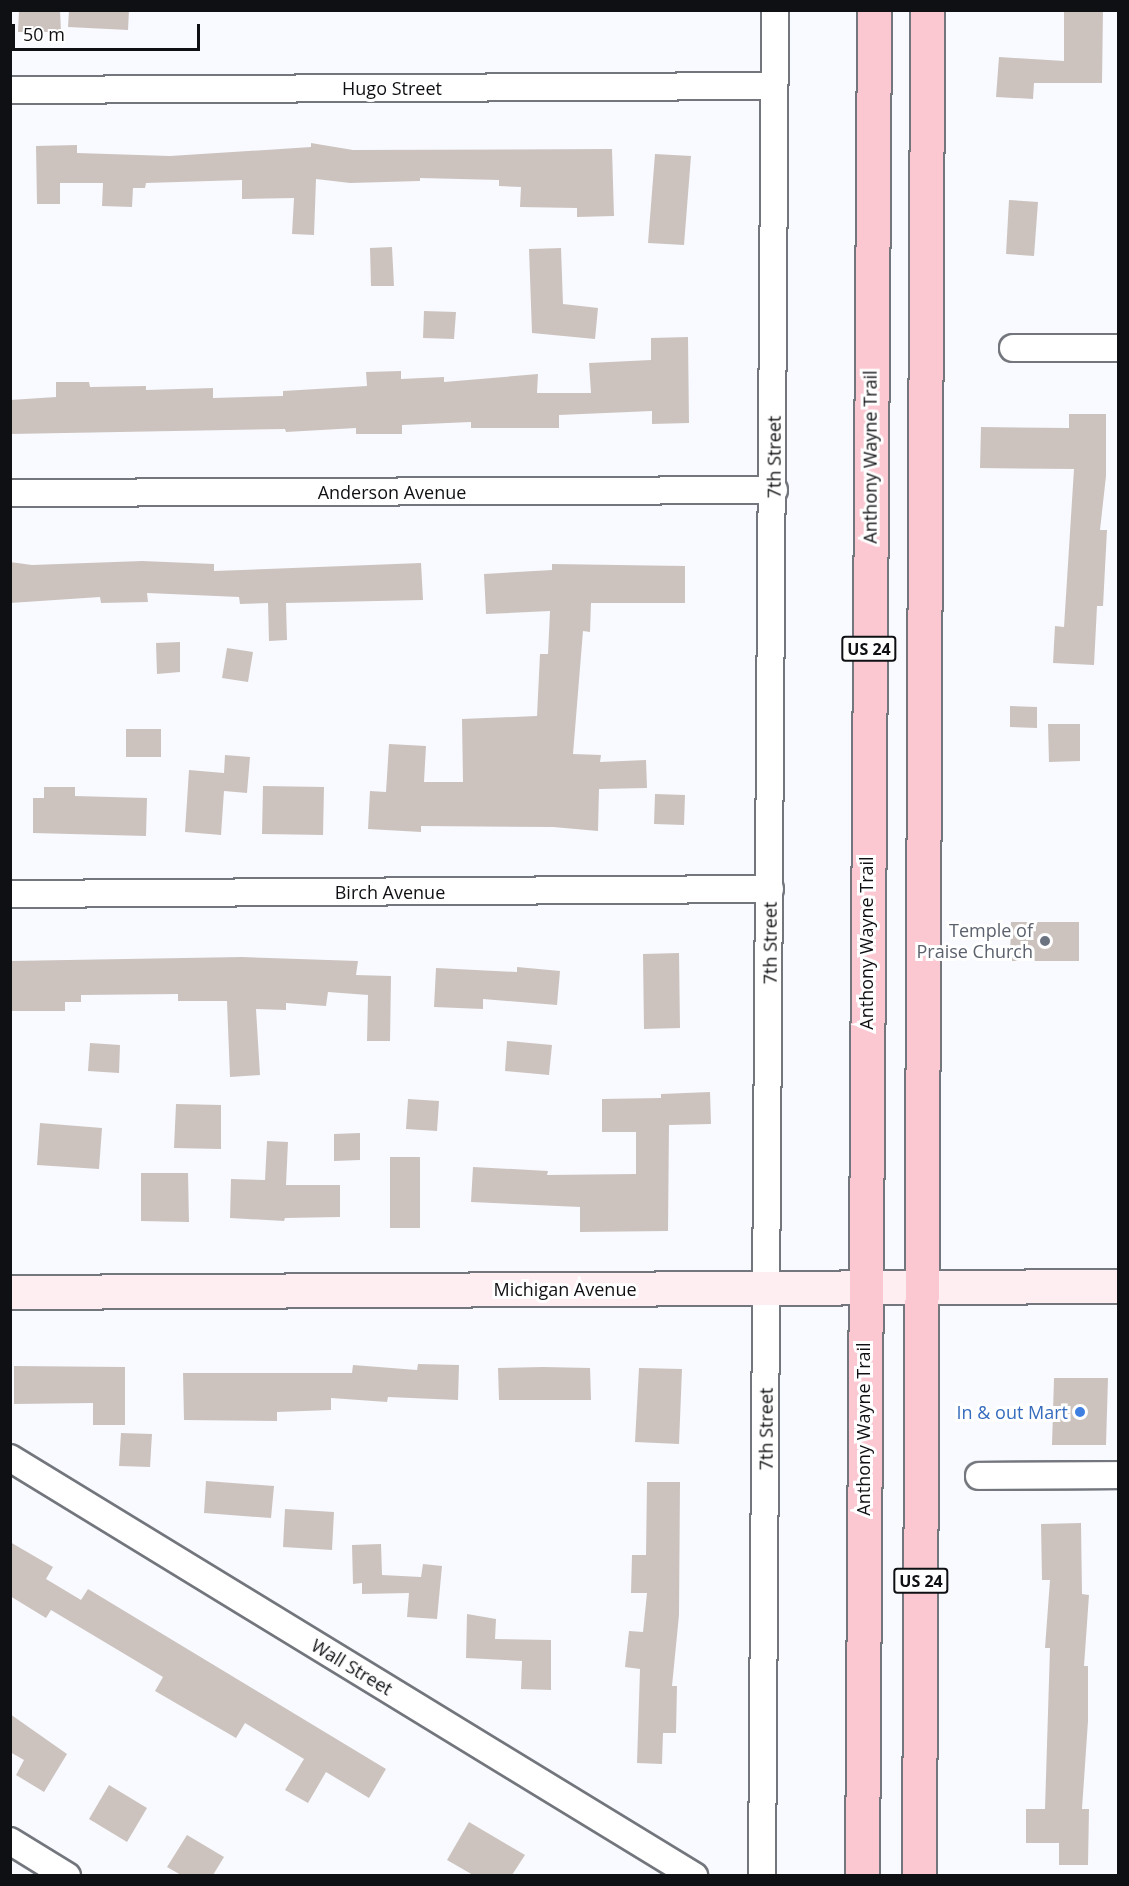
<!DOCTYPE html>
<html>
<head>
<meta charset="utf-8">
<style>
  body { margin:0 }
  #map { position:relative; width:1129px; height:1886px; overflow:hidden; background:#f8faff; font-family:"Open Sans",sans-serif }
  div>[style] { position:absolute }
  .building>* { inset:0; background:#ccc3bf }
  .roads { filter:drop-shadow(2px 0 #73767d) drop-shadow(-2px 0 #73767d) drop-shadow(0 2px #73767d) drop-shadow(0 -2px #73767d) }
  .street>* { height:26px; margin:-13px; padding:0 13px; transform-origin:13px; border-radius:13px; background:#fff }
  .secondary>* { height:33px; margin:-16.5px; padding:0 16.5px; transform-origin:16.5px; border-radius:16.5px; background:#feeef1 }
  .highway>* { height:33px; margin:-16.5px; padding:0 16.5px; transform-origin:16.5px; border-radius:16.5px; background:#fbc7d1 }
  .dots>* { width:16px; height:16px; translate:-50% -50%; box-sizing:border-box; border:3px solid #fff; border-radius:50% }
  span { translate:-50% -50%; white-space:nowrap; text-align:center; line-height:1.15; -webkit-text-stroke:6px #fff; paint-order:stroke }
  .shield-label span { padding:2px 4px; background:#fff; border:2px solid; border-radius:4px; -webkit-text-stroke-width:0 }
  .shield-label { font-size:16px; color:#0f1013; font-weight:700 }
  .street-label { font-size:18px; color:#0f1013 }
  .worship-label { font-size:18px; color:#5b616d }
  .right { translate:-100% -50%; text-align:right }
  .shop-label { font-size:18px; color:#366cbe }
  .frame { position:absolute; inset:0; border:12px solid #0f1013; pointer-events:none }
  .scale { position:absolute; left:12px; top:24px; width:188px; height:27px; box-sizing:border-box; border:3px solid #0f1013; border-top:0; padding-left:8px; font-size:18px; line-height:21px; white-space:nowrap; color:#0f1013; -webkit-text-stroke:4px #fff; paint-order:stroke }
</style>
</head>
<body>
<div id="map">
  <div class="building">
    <i style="clip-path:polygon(19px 10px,60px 10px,61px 32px,18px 32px)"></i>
    <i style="clip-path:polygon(69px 10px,129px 10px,128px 30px,68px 27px)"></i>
    <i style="clip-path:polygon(1064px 10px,1103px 10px,1102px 83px,1034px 83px,1033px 99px,996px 97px,999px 57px,1064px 61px)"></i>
    <i style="clip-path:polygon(311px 143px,353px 150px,612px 149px,614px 216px,577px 217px,577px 208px,520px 207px,521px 187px,499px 186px,499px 180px,420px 178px,420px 181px,350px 183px,316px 179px,314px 235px,292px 234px,294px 198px,242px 199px,242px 180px,146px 183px,145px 188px,133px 188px,132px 207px,102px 206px,103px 183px,60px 183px,60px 204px,37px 204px,36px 146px,77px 145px,77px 153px,170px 156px,311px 147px)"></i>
    <i style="clip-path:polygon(655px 154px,691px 156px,684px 245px,648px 243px)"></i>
    <i style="clip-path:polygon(1009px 200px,1038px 202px,1034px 256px,1006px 254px)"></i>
    <i style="clip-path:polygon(392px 247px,394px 286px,371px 286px,370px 248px)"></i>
    <i style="clip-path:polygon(561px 248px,563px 304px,598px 308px,595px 339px,532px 333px,529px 249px)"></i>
    <i style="clip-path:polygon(424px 311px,456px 312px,454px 339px,423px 338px)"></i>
    <i style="clip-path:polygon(688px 337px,689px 423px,652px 424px,652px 411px,559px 415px,559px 428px,471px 428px,471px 422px,402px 425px,402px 434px,356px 434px,356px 428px,286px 432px,285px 429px,10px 434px,10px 400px,56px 397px,56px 382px,89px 382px,90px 387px,146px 386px,146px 390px,213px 388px,213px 398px,283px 396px,283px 391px,367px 386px,366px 372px,401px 371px,401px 379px,444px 377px,444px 382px,538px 374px,537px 393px,591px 393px,589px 363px,651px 360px,651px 338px)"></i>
    <i style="clip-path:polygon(1069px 414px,1106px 414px,1106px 476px,1100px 530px,1107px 530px,1103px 606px,1097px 606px,1094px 665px,1053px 663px,1055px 626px,1064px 627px,1074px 469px,980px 468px,981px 427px,1069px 428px)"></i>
    <i style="clip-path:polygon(142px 561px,214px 564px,214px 571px,421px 563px,423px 600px,286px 603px,287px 640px,269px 641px,268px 603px,240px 604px,239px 597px,147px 593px,148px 602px,101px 603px,100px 597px,10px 603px,10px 562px,32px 565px)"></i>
    <i style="clip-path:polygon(552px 564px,685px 566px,685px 603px,591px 603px,590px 632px,583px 631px,573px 754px,601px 755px,600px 762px,646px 760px,647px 788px,599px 789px,598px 831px,553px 827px,421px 826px,421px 832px,368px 829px,370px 791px,386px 792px,389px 744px,426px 746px,424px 782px,463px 782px,462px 719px,537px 716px,540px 654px,548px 654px,550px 611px,486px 614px,484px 574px,552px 570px)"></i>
    <i style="clip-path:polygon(180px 642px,180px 672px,157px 674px,156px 643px)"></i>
    <i style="clip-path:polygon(227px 648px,253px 652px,248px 682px,222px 678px)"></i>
    <i style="clip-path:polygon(1010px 706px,1037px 707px,1037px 728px,1010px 727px)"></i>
    <i style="clip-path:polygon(1048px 724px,1080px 724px,1080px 761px,1049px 762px)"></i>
    <i style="clip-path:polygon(126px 729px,161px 729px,161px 757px,126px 757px)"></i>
    <i style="clip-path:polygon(225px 755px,250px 757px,247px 793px,224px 791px,221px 835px,185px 832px,189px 770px,224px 773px)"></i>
    <i style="clip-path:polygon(263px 786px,324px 787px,323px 835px,262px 834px)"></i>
    <i style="clip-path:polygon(44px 787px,75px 787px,75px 796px,147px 798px,146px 836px,33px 833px,33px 798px,44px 798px)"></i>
    <i style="clip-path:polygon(655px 794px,685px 795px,684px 825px,654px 824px)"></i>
    <i style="clip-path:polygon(1011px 922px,1079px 922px,1079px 961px,1010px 961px)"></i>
    <i style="clip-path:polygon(679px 953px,680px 1028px,644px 1029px,643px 954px)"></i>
    <i style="clip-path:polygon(242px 957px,358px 961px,356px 975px,391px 976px,390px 1041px,367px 1041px,368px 995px,328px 992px,326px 1006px,286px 1003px,286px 1010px,256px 1009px,260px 1075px,230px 1077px,227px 1001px,178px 1001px,178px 994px,81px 995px,81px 1002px,65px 1002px,65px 1011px,10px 1011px,10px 961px)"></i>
    <i style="clip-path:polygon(517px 967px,560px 971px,557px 1005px,483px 999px,483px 1009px,434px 1007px,436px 968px,517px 972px)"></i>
    <i style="clip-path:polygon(507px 1041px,552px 1045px,549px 1075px,505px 1071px)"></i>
    <i style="clip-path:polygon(90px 1043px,120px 1045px,119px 1073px,88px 1071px)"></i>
    <i style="clip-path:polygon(710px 1092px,711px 1124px,669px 1125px,668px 1231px,580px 1232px,580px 1207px,471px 1202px,473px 1167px,548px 1171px,547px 1175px,636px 1174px,636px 1132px,602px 1132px,602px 1099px,661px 1098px,661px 1094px)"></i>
    <i style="clip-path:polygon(408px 1099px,439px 1101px,437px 1131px,406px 1129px)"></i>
    <i style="clip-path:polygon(176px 1104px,221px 1105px,221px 1149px,174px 1148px)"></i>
    <i style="clip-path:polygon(40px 1123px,102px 1128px,99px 1169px,37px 1165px)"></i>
    <i style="clip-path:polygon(360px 1133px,360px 1160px,334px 1161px,334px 1134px)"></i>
    <i style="clip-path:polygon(267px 1141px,288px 1142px,286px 1185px,340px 1185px,340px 1217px,285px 1218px,284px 1221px,230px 1218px,231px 1179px,265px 1180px)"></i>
    <i style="clip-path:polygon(390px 1157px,420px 1157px,420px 1228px,390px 1228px)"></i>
    <i style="clip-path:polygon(141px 1173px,188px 1173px,189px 1222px,141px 1221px)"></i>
    <i style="clip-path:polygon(418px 1364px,459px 1365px,458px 1400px,388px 1397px,387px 1402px,331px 1398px,331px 1410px,277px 1412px,277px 1421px,184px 1420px,183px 1373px,352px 1373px,353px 1365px,417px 1370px)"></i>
    <i style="clip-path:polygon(14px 1366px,125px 1367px,125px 1425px,93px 1425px,93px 1403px,14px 1404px)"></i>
    <i style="clip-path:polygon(543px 1367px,590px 1368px,591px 1400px,499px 1400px,498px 1368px)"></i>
    <i style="clip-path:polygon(639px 1368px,682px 1369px,679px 1444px,635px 1442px)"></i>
    <i style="clip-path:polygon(1054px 1378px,1108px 1378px,1106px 1445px,1052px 1445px)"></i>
    <i style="clip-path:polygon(121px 1433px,152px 1434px,150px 1467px,119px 1466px)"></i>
    <i style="clip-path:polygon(206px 1481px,274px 1486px,271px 1518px,204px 1513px)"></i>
    <i style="clip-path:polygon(647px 1482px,680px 1482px,679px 1615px,672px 1686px,677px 1686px,676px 1733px,663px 1733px,662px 1764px,637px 1763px,640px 1669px,625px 1667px,629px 1631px,643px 1632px,647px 1593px,631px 1593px,632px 1555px,646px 1555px)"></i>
    <i style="clip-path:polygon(285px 1509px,334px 1512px,332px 1550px,283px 1547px)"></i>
    <i style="clip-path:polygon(1081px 1523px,1082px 1594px,1089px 1595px,1084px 1666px,1088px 1666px,1088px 1721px,1082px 1809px,1089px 1809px,1088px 1865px,1059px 1865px,1059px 1843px,1026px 1843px,1026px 1809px,1045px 1809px,1050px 1648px,1045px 1648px,1050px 1580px,1042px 1580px,1041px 1524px)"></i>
    <i style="clip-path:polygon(10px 1542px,53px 1567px,46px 1579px,81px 1600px,88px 1589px,386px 1769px,369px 1798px,326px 1772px,308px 1803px,285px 1790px,304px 1759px,245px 1723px,236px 1738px,155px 1691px,163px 1677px,51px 1610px,46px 1618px,10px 1596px)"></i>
    <i style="clip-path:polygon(381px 1544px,382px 1575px,421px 1577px,423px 1564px,442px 1566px,437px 1619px,407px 1617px,409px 1593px,362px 1594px,362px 1583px,353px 1584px,352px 1545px)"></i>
    <i style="clip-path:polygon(467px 1614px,496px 1619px,495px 1639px,551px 1640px,551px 1690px,521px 1689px,522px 1661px,466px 1658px)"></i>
    <i style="clip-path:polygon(10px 1714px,67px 1754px,44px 1792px,16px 1775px,24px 1760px,10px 1752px)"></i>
    <i style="clip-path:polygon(109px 1785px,147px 1808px,127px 1842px,89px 1819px)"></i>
    <i style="clip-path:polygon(469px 1822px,525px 1855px,512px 1875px,473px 1875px,447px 1860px)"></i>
    <i style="clip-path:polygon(187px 1835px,224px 1857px,213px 1875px,181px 1875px,167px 1867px)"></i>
  </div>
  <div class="roads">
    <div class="street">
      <i style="left:10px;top:90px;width:764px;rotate:-0.3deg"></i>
      <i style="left:1013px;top:348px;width:105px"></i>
      <i style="left:10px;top:493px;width:764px;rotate:-0.22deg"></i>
      <i style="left:10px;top:894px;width:760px;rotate:-0.38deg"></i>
      <i style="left:10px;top:1458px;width:802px;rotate:31.43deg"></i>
      <i style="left:979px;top:1476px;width:139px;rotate:-0.4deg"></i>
      <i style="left:10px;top:1841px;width:67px;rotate:31.6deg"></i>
      <i style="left:762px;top:1876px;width:1866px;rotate:-89.6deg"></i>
    </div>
    <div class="secondary">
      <i style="left:10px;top:1292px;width:1108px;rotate:-0.31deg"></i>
    </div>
    <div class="highway">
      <i style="left:862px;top:1876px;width:1866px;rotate:-89.63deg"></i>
      <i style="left:919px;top:1876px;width:1866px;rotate:-89.75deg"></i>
    </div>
  </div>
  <div class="dots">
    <i style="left:1045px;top:941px;background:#6b7280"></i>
    <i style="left:1080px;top:1412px;background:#3f7fe0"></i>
  </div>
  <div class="shield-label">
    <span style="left:869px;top:649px">US 24</span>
    <span style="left:921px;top:1581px">US 24</span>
  </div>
  <div class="street-label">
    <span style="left:392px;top:88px">Hugo Street</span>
    <span style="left:774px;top:457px;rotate:-90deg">7th Street</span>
    <span style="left:870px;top:457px;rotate:-90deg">Anthony Wayne Trail</span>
    <span style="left:392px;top:492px">Anderson Avenue</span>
    <span style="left:390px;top:892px">Birch Avenue</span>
    <span style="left:770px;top:943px;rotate:-90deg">7th Street</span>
    <span style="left:866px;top:943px;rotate:-90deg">Anthony Wayne Trail</span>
    <span style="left:565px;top:1289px">Michigan Avenue</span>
    <span style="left:766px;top:1429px;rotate:-90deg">7th Street</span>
    <span style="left:863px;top:1429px;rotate:-90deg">Anthony Wayne Trail</span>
    <span style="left:352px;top:1667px;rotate:31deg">Wall Street</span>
  </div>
  <div class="worship-label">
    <span class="right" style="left:1033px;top:941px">Temple of<br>Praise Church</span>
  </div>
  <div class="shop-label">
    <span class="right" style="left:1068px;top:1412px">In &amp; out Mart</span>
  </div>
  <div class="frame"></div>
  <div class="scale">50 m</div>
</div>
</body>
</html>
